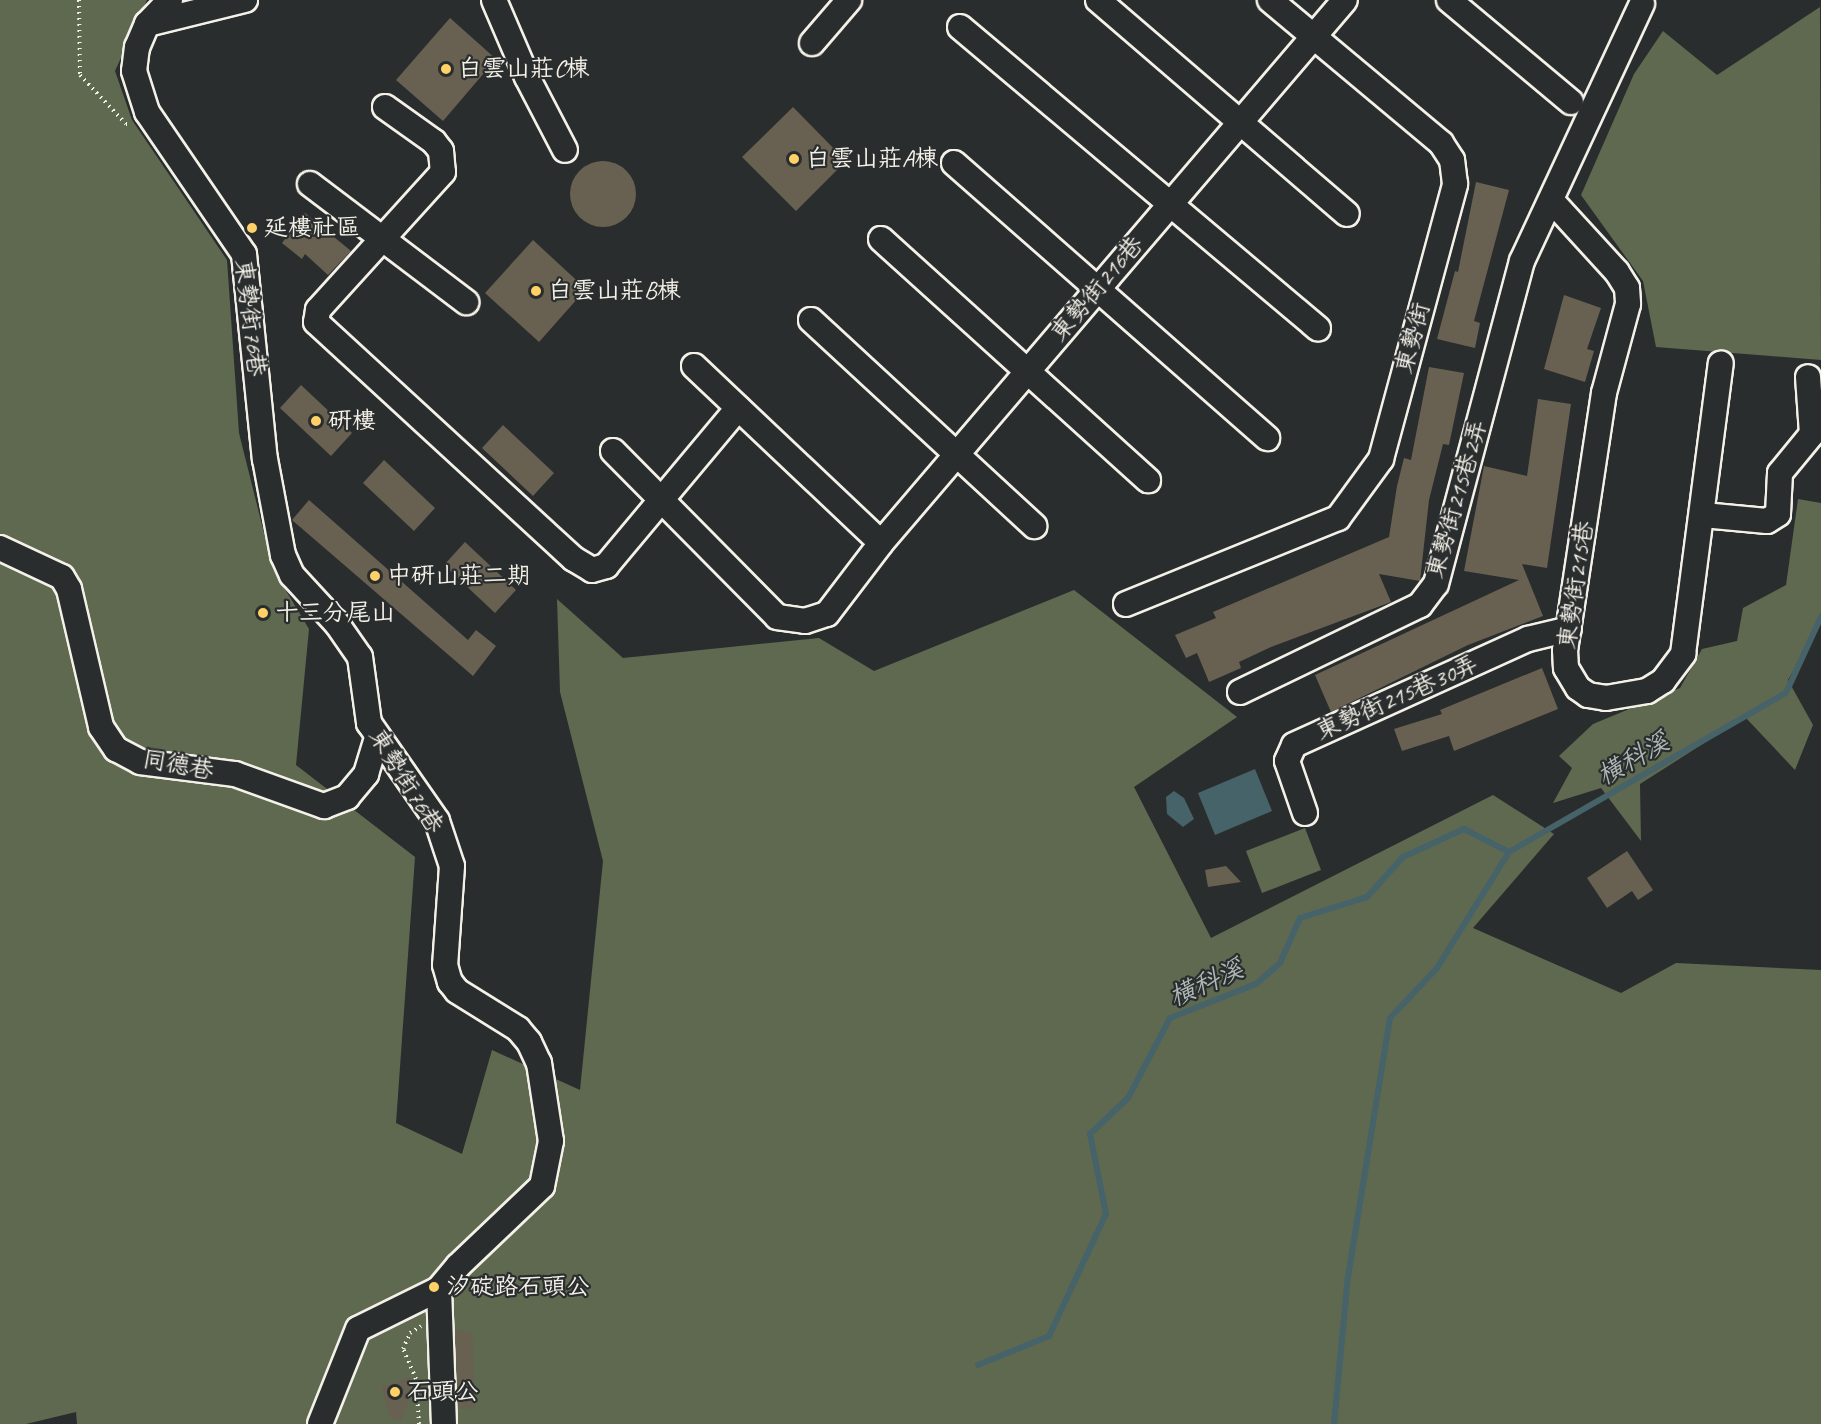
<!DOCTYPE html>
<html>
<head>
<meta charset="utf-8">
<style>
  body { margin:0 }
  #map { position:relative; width:1821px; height:1424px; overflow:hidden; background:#2a2d2e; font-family:Caveat,"LXGW WenKai TC",sans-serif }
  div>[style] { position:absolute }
  .green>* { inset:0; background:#5e6950 }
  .water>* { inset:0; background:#466369 }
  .stream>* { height:6px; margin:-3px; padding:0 3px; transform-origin:3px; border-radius:3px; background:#466369 }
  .building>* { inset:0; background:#686151 }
  .round { border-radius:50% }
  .path>* { height:4px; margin-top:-2px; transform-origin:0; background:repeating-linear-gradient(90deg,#f4f1e8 0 1.5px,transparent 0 6px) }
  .roads { filter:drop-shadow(2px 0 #f4f1e8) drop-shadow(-2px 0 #f4f1e8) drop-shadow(0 2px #f4f1e8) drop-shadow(0 -2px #f4f1e8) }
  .minor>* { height:24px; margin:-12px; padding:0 12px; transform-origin:12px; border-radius:12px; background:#2a2d2e }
  .dots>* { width:16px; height:16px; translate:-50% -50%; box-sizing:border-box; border:3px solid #2a2d2e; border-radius:50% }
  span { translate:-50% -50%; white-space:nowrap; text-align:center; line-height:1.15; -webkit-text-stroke:4.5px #2a2d2e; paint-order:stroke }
  .poi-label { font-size:24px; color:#f4f1e8 }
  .left { translate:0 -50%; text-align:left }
  .street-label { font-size:24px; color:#f4f1e8 }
  .water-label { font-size:26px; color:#aeb8b5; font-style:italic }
</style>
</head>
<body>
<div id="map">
  <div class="green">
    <i style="clip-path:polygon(0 0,147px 0,115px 71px,132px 120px,227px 260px,239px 433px,273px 569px,309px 629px,296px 765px,415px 857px,396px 1123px,462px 1154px,492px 1050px,580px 1090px,603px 861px,560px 692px,557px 599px,623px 658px,819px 638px,874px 671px,1074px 590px,1237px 717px,1134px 787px,1211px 938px,1493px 795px,1554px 834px,1473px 928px,1621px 993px,1676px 963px,1821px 970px,1821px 1424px,77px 1424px,76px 1412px,26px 1424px,0 1424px)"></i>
    <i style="clip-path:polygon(1820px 7px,1821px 360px,1656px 347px,1643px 281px,1581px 195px,1634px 74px,1663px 31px,1717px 75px)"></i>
    <i style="clip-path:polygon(1798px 499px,1821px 503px,1821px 623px,1788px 680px,1813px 725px,1795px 770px,1745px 717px,1640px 784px,1641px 841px,1601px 788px,1553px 803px,1572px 768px,1559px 756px,1593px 724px,1680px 688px,1702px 649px,1737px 641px,1743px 608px,1786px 585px)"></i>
    <i style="clip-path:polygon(1305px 828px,1321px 870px,1262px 893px,1246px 851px)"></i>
  </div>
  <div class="water">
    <i style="clip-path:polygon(1255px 769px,1272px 811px,1215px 835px,1198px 793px)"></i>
    <i style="clip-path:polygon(1174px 791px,1184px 798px,1194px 819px,1183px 827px,1167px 814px,1166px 797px)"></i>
  </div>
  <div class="stream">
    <i style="left:978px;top:1365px;width:77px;rotate:-22.2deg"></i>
    <i style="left:1049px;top:1336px;width:135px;rotate:-65deg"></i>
    <i style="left:1106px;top:1214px;width:82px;rotate:-101.3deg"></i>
    <i style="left:1090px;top:1134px;width:52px;rotate:-43.5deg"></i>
    <i style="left:1128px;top:1098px;width:90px;rotate:-62.3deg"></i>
    <i style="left:1170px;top:1018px;width:92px;rotate:-21.6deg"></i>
    <i style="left:1256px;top:984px;width:32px;rotate:-41deg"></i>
    <i style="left:1280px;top:963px;width:49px;rotate:-66deg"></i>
    <i style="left:1300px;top:918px;width:70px;rotate:-17.4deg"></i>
    <i style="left:1367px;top:897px;width:54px;rotate:-48deg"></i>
    <i style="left:1403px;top:857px;width:67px;rotate:-24.7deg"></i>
    <i style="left:1464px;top:829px;width:51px;rotate:27.1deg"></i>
    <i style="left:1509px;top:852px;width:319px;rotate:-29.9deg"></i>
    <i style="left:1786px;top:693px;width:84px;rotate:-65.3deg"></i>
    <i style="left:1334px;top:1424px;width:148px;rotate:-84.6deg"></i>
    <i style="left:1348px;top:1277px;width:262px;rotate:-80.8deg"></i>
    <i style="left:1390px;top:1018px;width:69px;rotate:-46.8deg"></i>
    <i style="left:1437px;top:968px;width:137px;rotate:-58.2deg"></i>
  </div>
  <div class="building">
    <i style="clip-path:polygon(450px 18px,496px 59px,443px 121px,396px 80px)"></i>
    <i style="clip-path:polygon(793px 107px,846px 161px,796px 211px,742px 157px)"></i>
    <i class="round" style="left:570px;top:161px;width:66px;height:66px"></i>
    <i style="clip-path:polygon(1476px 182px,1509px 190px,1474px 321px,1480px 323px,1475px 348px,1437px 339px,1455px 271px,1458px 272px)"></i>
    <i style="clip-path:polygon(305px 213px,351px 251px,328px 275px,305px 254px,302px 259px,282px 243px)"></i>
    <i style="clip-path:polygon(533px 240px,586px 289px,539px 342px,485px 293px)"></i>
    <i style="clip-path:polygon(1564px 295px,1601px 308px,1587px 349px,1594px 351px,1585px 382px,1544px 369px)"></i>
    <i style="clip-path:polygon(1429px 367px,1464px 373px,1449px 445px,1443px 444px,1429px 500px,1420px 581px,1379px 574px,1391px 602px,1271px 647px,1239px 662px,1241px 668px,1209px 682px,1197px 653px,1186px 658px,1175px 635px,1216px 618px,1213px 612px,1389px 537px,1397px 486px,1404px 458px,1411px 460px)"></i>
    <i style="clip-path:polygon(301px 385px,352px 433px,331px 456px,280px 408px)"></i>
    <i style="clip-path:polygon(1538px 399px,1571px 404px,1547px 568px,1522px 564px,1543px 616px,1468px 645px,1331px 712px,1315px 675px,1519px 580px,1464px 571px,1484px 466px,1527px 476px)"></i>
    <i style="clip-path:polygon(503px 425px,554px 473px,533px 496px,482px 448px)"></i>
    <i style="clip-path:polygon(384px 460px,435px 508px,414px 531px,363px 483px)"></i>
    <i style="clip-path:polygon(309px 500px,468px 640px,476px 630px,496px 646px,473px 676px,292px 520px)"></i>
    <i style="clip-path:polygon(465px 542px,516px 590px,495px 613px,444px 565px)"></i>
    <i style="clip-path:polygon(1542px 668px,1558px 709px,1454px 751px,1449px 736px,1402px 751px,1394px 729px,1442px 714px,1440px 710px)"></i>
    <i style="clip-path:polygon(1627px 851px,1653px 890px,1638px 900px,1632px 891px,1607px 908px,1587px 878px)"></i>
    <i style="clip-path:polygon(1226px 866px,1241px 882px,1208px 887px,1205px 870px)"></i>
    <i style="clip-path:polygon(455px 1330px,472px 1332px,475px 1408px,458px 1409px)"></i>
    <i style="clip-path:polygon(411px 1377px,410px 1396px,401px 1422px,391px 1418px,381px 1387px)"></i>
  </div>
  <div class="path">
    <i style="left:79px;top:0;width:75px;rotate:89.2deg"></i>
    <i style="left:80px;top:75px;width:67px;rotate:46.8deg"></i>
    <i style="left:126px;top:124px;width:4px"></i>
    <i style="left:419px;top:1424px;width:45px;rotate:-93.8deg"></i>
    <i style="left:416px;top:1379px;width:33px;rotate:-113deg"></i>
    <i style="left:403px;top:1349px;width:17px;rotate:-66deg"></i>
    <i style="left:410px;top:1333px;width:13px;rotate:-32deg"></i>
  </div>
  <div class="roads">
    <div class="minor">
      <i style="left:170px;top:0;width:33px;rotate:134deg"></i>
      <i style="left:147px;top:24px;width:25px;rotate:113deg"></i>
      <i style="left:137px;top:47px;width:24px;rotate:97deg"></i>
      <i style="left:134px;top:71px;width:43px;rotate:72.4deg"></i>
      <i style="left:147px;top:112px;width:172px;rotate:55.7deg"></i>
      <i style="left:244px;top:254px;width:206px;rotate:84.2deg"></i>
      <i style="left:265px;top:459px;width:98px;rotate:79.4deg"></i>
      <i style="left:283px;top:555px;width:22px;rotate:66deg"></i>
      <i style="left:292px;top:575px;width:67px;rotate:47.4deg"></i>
      <i style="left:337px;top:624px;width:40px;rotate:55.1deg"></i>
      <i style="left:360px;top:657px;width:67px;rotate:82.2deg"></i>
      <i style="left:369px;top:723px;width:119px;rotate:55.2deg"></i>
      <i style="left:437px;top:821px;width:47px;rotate:71.6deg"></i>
      <i style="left:452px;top:866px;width:99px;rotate:94deg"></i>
      <i style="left:445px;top:965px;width:18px;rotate:74deg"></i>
      <i style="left:450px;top:982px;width:11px;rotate:52deg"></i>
      <i style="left:457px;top:991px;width:72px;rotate:31.9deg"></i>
      <i style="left:518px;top:1029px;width:17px;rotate:50deg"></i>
      <i style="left:529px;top:1042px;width:23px;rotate:65deg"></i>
      <i style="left:539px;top:1063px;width:79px;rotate:81.3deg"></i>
      <i style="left:551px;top:1141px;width:46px;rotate:101.3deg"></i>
      <i style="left:542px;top:1186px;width:116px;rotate:136.4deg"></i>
      <i style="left:458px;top:1266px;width:30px;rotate:130deg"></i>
      <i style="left:439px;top:1289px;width:90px;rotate:153.7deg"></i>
      <i style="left:358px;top:1329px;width:102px;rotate:111.8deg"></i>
      <i style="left:494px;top:0;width:84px;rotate:66.8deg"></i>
      <i style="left:527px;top:77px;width:82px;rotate:62.5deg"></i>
      <i style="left:1098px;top:0;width:328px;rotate:40.7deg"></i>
      <i style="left:1449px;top:0;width:159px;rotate:39.9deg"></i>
      <i style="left:147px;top:24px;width:101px;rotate:-13.8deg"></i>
      <i style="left:960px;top:27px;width:468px;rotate:40.1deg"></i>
      <i style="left:812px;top:43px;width:57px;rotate:-49.3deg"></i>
      <i style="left:385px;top:107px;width:60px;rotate:35.5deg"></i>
      <i style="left:434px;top:142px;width:11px;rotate:52deg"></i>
      <i style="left:441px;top:151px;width:21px;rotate:85deg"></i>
      <i style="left:443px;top:172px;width:186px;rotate:132.2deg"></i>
      <i style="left:318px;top:310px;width:12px;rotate:99deg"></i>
      <i style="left:316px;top:322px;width:350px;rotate:42.6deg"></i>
      <i style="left:574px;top:559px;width:21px;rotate:31deg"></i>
      <i style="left:592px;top:570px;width:15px;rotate:-16deg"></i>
      <i style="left:606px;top:566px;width:206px;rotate:-50.1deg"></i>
      <i style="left:954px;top:163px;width:417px;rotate:41.3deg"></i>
      <i style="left:310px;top:184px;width:196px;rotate:37.1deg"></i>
      <i style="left:1552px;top:201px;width:96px;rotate:47.5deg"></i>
      <i style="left:1617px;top:272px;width:19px;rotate:58deg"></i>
      <i style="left:1627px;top:288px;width:16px;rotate:86deg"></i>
      <i style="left:1628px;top:304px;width:92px;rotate:105.1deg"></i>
      <i style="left:1604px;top:393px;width:260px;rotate:98.6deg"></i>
      <i style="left:1565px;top:650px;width:18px;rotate:87deg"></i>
      <i style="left:1566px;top:668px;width:23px;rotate:59deg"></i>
      <i style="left:1578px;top:688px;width:12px;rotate:35deg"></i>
      <i style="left:1588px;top:695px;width:18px;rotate:9deg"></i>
      <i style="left:1606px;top:698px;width:42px;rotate:-9.7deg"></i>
      <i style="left:1647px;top:691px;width:19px;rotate:-32deg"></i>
      <i style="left:1663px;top:681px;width:34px;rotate:-53deg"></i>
      <i style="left:1683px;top:654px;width:293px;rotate:-82.6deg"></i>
      <i style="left:881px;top:239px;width:360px;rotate:42.1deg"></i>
      <i style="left:811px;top:320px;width:304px;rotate:42.7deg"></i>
      <i style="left:694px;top:366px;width:257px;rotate:43.4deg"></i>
      <i style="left:613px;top:451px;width:233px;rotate:45.3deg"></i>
      <i style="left:777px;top:617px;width:28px;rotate:8deg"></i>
      <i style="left:805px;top:621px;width:23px;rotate:-18deg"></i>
      <i style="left:827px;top:614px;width:89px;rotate:-52.7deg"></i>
      <i style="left:881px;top:543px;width:714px;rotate:-49.49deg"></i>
      <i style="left:1703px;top:515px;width:64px;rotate:5.4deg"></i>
      <i style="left:1767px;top:521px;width:13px;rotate:-32deg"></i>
      <i style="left:1778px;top:514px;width:41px;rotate:-87.2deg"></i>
      <i style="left:1780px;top:473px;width:50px;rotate:-50.6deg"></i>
      <i style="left:1812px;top:434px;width:57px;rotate:-94deg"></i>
      <i style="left:0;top:548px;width:68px;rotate:25.1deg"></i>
      <i style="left:62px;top:577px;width:14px;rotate:60deg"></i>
      <i style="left:69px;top:589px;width:142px;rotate:76.9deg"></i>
      <i style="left:101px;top:727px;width:27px;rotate:56deg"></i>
      <i style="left:116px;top:749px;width:27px;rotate:28deg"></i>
      <i style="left:140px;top:762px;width:96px;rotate:7.2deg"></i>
      <i style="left:235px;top:774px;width:95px;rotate:19.8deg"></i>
      <i style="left:324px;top:806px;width:25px;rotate:-21deg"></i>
      <i style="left:347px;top:797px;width:30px;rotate:-50deg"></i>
      <i style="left:366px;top:774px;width:37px;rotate:-73deg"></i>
      <i style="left:1126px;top:604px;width:229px;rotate:-22.1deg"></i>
      <i style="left:1338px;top:518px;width:73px;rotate:-53.9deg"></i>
      <i style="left:1381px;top:459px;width:285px;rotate:-74.9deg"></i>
      <i style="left:1455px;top:184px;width:24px;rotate:-97deg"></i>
      <i style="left:1452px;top:160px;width:20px;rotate:-123deg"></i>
      <i style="left:1441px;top:143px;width:223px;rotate:-140.1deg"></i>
      <i style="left:1240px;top:692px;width:200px;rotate:-25.8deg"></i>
      <i style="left:1420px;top:605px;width:26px;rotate:-53deg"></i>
      <i style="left:1436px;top:584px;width:334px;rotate:-75.1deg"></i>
      <i style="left:1522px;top:261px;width:284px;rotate:-65deg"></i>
      <i style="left:1305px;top:813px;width:55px;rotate:-109.1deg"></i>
      <i style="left:1287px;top:761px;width:17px;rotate:-66deg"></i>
      <i style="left:1294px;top:745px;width:257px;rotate:-24.4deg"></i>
      <i style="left:1528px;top:639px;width:42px;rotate:-13.7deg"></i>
      <i style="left:439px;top:1289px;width:135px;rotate:87.9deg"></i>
    </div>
  </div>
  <div class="dots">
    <i style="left:446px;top:69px;background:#ffd166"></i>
    <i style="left:794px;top:159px;background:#ffd166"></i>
    <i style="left:252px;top:228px;background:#ffd166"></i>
    <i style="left:536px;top:291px;background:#ffd166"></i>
    <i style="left:316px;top:421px;background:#ffd166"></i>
    <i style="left:375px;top:576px;background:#ffd166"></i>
    <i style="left:263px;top:613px;background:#ffd166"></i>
    <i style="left:434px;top:1287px;background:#ffd166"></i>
    <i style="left:395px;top:1392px;background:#ffd166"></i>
  </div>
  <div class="poi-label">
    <span class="left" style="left:458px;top:69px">白雲山莊C棟</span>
    <span class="left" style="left:806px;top:159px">白雲山莊A棟</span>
    <span class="left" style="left:264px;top:228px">延樓社區</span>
    <span class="left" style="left:548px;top:291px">白雲山莊B棟</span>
    <span class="left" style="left:328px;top:421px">研樓</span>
    <span class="left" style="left:387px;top:576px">中研山莊二期</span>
    <span class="left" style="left:275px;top:613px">十三分尾山</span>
    <span class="left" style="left:446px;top:1287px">汐碇路石頭公</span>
    <span class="left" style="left:407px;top:1392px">石頭公</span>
  </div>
  <div class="street-label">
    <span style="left:1097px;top:289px;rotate:-50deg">東勢街216巷</span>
    <span style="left:250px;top:318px;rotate:83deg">東勢街76巷</span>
    <span style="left:1413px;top:338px;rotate:-75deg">東勢街</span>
    <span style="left:1457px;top:499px;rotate:-74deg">東勢街215巷2弄</span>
    <span style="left:1576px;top:585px;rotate:-82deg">東勢街215巷</span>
    <span style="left:1397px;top:698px;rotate:-24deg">東勢街215巷30弄</span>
    <span style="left:178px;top:765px;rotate:10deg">同德巷</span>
    <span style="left:406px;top:781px;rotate:58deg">東勢街76巷</span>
  </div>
  <div class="water-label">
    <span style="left:1633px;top:759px;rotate:-30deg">橫科溪</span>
    <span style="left:1206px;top:983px;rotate:-24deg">橫科溪</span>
  </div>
</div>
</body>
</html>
